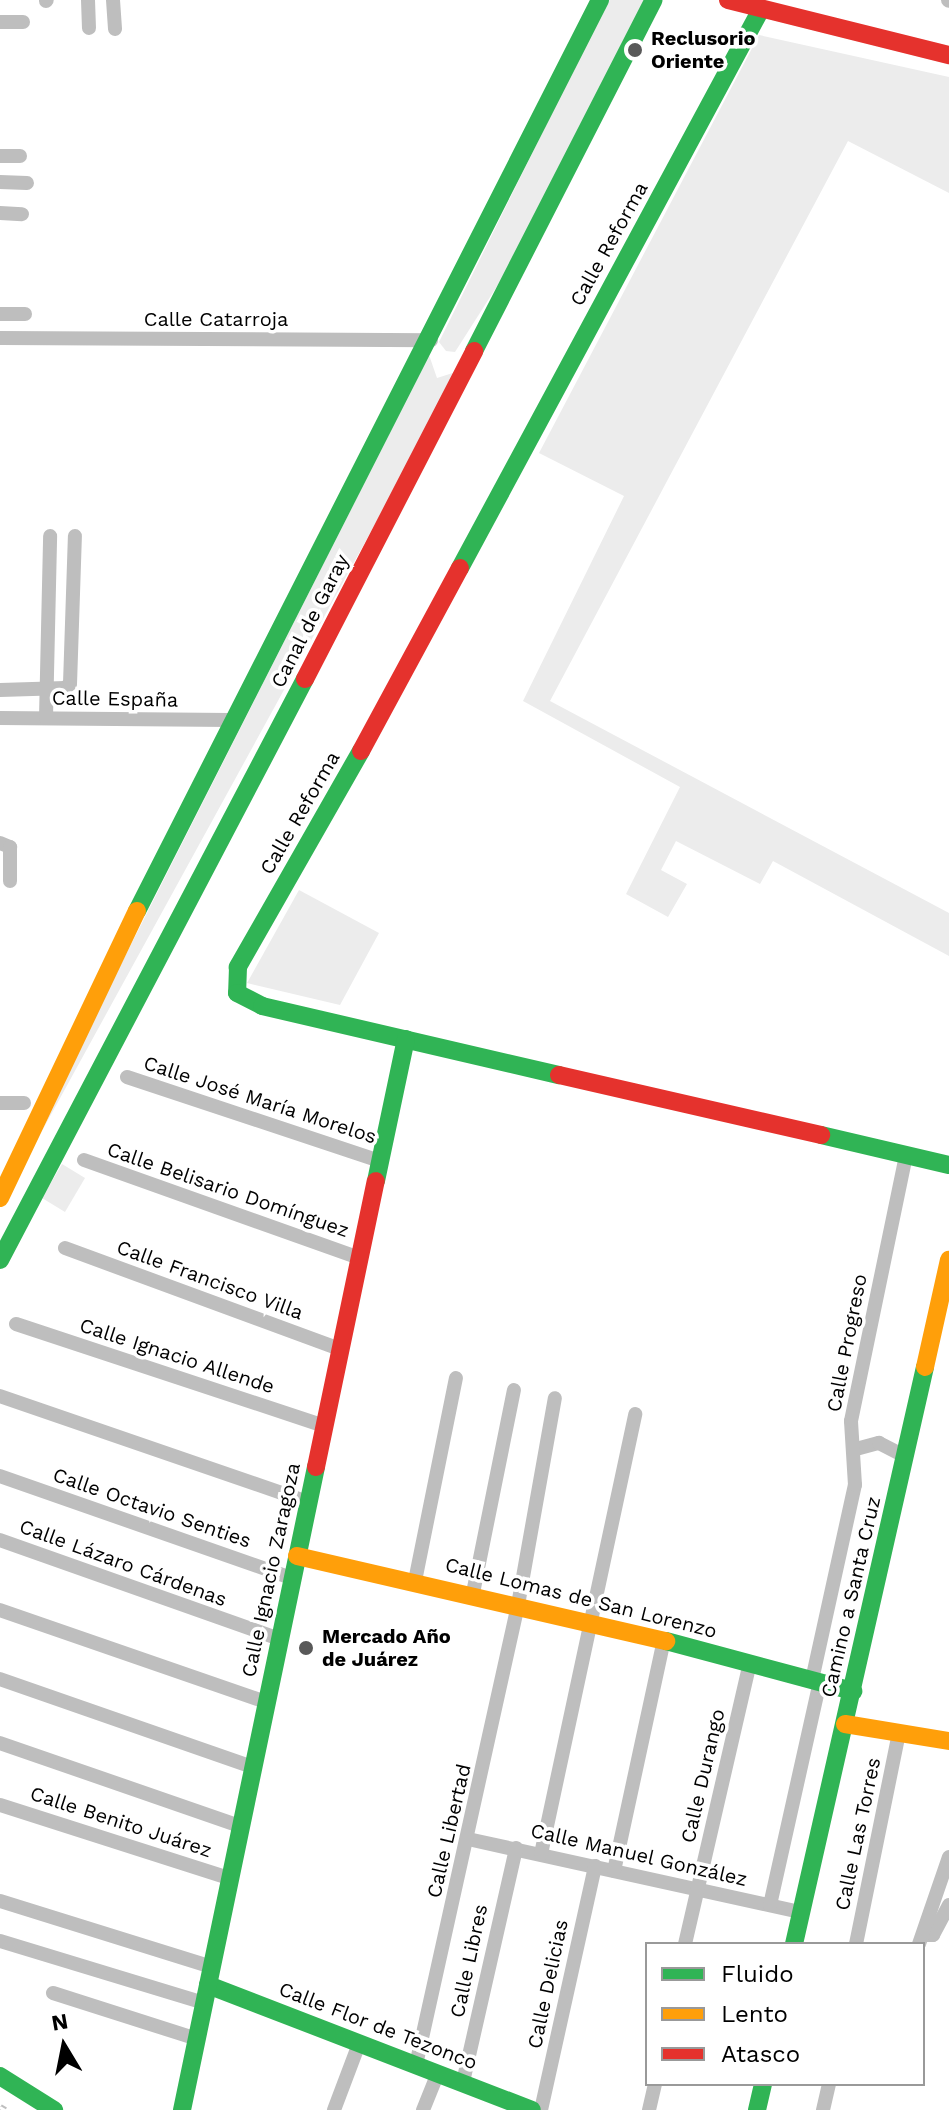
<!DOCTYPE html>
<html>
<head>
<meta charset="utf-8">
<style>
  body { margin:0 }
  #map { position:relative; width:949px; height:2110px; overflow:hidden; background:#fff; font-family:"Work Sans",sans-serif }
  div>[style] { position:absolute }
  .green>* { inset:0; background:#ececec }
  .street>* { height:14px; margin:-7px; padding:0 7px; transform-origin:7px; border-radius:7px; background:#bebebe }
  .fast>* { height:18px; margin:-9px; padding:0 9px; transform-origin:9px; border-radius:9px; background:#30b455 }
  .slow>* { height:18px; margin:-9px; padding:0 9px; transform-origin:9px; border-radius:9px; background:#ff9f0a }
  .jam>* { height:18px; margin:-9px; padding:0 9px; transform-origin:9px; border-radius:9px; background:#e5322d }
  .rail>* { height:7px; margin-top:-3.5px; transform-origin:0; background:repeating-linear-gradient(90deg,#fff 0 12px,#bebebe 0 24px); box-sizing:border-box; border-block:2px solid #bebebe }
  .dots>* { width:22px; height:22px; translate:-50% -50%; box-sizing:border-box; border:4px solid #fff; border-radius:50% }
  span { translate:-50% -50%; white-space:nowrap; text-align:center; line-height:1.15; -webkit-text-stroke:7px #fff; paint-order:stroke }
  .poi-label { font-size:20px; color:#000; font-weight:700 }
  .left { translate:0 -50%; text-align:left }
  .street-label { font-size:20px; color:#000 }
  .legend { position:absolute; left:645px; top:1942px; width:280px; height:144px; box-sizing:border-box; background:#fff; border:2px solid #999; margin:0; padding:10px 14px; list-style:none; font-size:24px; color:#000 }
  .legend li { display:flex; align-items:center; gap:16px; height:40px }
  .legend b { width:40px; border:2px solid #999 }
  .north { position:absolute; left:24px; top:2006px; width:80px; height:80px; -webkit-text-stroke:6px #fff; paint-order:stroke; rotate:350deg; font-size:22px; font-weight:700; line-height:32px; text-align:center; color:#000 }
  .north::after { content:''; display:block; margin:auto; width:28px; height:36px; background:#000; clip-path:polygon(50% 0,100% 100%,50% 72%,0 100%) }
</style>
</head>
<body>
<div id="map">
  <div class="green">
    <i style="clip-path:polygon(608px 0,644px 0,515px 258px,455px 352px,446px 351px,439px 342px)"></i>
    <i style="clip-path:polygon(759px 35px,949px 77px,949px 193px,848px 141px,550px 701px,949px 913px,949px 956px,773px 861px,760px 884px,676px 841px,661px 870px,687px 884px,668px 917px,626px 894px,680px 787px,523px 701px,624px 496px,539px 453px)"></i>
    <i style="clip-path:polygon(429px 355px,437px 378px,459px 371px,42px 1131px,103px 1000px)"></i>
    <i style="clip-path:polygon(299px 890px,379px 933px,340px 1005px,247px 983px)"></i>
    <i style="clip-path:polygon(62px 1164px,85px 1178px,65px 1212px,42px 1198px)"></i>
  </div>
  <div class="street">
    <i style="left:88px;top:0;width:28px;rotate:88deg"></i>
    <i style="left:113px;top:0;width:29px;rotate:86deg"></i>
    <i style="left:948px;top:0;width:1px;rotate:45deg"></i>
    <i style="left:46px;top:1px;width:1px;rotate:-45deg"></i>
    <i style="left:0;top:22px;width:23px"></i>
    <i style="left:0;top:156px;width:20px"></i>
    <i style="left:0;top:182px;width:27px;rotate:2deg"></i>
    <i style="left:0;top:213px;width:22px;rotate:3deg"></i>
    <i style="left:0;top:314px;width:25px"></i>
    <i style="left:0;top:338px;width:431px;rotate:0.3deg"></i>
    <i style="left:0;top:690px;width:65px;rotate:-1.8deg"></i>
    <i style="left:65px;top:688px;width:6px;rotate:-39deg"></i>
    <i style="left:70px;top:684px;width:148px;rotate:-88.1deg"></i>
    <i style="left:0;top:718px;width:230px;rotate:0.5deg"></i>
    <i style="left:46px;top:718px;width:182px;rotate:-88.7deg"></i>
    <i style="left:0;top:843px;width:11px;rotate:22deg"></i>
    <i style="left:10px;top:847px;width:34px;rotate:90deg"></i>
    <i style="left:127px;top:1077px;width:266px;rotate:18.4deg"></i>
    <i style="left:0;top:1103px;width:24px"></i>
    <i style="left:84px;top:1160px;width:292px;rotate:19.6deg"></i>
    <i style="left:65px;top:1248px;width:293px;rotate:20.2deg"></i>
    <i style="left:16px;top:1324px;width:324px;rotate:18.3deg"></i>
    <i style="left:0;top:1396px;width:325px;rotate:19deg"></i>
    <i style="left:856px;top:1449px;width:24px;rotate:-15deg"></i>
    <i style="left:879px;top:1443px;width:29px;rotate:27deg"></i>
    <i style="left:0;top:1476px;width:309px;rotate:19.3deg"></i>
    <i style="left:0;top:1540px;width:296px;rotate:19.5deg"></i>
    <i style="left:415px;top:1581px;width:207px;rotate:-78.6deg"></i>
    <i style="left:473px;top:1593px;width:207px;rotate:-78.6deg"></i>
    <i style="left:0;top:1610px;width:281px;rotate:19.1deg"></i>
    <i style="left:0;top:1679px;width:267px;rotate:19.2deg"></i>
    <i style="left:812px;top:1680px;width:200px;rotate:-77.6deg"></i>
    <i style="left:855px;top:1485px;width:64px;rotate:-93.6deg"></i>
    <i style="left:851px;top:1421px;width:271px;rotate:-78.3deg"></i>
    <i style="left:0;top:1743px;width:254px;rotate:19.1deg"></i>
    <i style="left:0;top:1805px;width:240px;rotate:17.7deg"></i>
    <i style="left:468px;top:1839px;width:341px;rotate:12.4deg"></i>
    <i style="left:541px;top:1854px;width:450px;rotate:-77.9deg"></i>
    <i style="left:614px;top:1871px;width:237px;rotate:-77.8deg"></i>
    <i style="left:0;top:1901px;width:222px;rotate:17.3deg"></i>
    <i style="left:770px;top:1905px;width:229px;rotate:-77.4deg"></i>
    <i style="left:924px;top:1935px;width:9px"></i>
    <i style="left:933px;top:1935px;width:34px;rotate:-62deg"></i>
    <i style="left:0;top:1941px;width:213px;rotate:16.9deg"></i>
    <i style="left:685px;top:1944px;width:288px;rotate:-77deg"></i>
    <i style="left:856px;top:1944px;width:215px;rotate:-78.5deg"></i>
    <i style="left:919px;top:1944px;width:92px;rotate:-71deg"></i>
    <i style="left:53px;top:1993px;width:151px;rotate:17.7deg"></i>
    <i style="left:416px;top:2065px;width:471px;rotate:-77.5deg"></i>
    <i style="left:518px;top:1605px;width:210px;rotate:-79.9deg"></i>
    <i style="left:463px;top:2082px;width:240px;rotate:-77.2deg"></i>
    <i style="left:334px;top:2110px;width:71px;rotate:-69.3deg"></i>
    <i style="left:423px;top:2110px;width:40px;rotate:-68deg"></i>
    <i style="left:541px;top:2110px;width:250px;rotate:-77.5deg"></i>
    <i style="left:649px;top:2110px;width:27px;rotate:-77deg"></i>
    <i style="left:823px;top:2110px;width:27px;rotate:-77deg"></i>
  </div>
  <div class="fast">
    <i style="left:474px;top:351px;width:394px;rotate:-62.9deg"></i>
    <i style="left:460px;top:568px;width:633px;rotate:-61.69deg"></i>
    <i style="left:361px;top:751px;width:249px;rotate:119.7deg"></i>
    <i style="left:238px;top:967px;width:26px;rotate:92deg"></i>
    <i style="left:237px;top:993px;width:28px;rotate:27deg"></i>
    <i style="left:262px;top:1006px;width:305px;rotate:13.1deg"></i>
    <i style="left:137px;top:911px;width:1022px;rotate:-63.06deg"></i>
    <i style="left:821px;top:1135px;width:131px;rotate:13.2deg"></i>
    <i style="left:376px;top:1181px;width:145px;rotate:-78.1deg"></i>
    <i style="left:0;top:1260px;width:656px;rotate:-62.3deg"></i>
    <i style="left:666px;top:1641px;width:194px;rotate:15deg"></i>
    <i style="left:794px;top:1944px;width:592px;rotate:-77.21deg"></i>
    <i style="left:208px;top:1985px;width:347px;rotate:21.1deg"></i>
    <i style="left:0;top:2076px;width:64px;rotate:32.2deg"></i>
    <i style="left:182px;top:2110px;width:657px;rotate:-78.23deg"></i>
    <i style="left:757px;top:2110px;width:27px;rotate:-77deg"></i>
  </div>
  <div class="slow">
    <i style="left:0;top:1198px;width:318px;rotate:-64.5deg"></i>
    <i style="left:925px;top:1367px;width:110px;rotate:-77.4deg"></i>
    <i style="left:297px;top:1556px;width:379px;rotate:13deg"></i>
    <i style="left:845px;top:1724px;width:105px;rotate:9.3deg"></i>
  </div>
  <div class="jam">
    <i style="left:728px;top:0;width:228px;rotate:14deg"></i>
    <i style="left:305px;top:679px;width:369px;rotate:-62.7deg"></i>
    <i style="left:361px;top:751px;width:208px;rotate:-61.6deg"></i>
    <i style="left:559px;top:1075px;width:269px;rotate:12.9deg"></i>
    <i style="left:316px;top:1467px;width:292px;rotate:-78.2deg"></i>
  </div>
  <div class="rail">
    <i style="left:0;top:2107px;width:6px;rotate:31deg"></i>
  </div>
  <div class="dots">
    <i style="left:635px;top:50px;background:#595959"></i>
    <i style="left:306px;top:1648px;background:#595959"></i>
  </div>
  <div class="poi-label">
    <span class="left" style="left:651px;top:50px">Reclusorio<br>Oriente</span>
    <span class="left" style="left:322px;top:1648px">Mercado Año<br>de Juárez</span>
  </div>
  <div class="street-label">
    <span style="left:609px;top:244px;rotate:-61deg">Calle Reforma</span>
    <span style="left:216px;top:319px">Calle Catarroja</span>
    <span style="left:310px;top:621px;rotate:-63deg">Canal de Garay</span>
    <span style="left:115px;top:699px;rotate:1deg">Calle España</span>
    <span style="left:300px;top:813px;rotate:-60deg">Calle Reforma</span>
    <span style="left:260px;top:1100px;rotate:18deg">Calle José María Morelos</span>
    <span style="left:228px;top:1190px;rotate:19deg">Calle Belisario Domínguez</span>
    <span style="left:210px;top:1280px;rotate:20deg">Calle Francisco Villa</span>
    <span style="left:847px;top:1343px;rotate:-79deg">Calle Progreso</span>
    <span style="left:177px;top:1356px;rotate:18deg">Calle Ignacio Allende</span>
    <span style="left:152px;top:1508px;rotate:19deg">Calle Octavio Senties</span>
    <span style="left:123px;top:1563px;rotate:20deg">Calle Lázaro Cárdenas</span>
    <span style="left:271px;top:1570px;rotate:-78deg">Calle Ignacio Zaragoza</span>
    <span style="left:851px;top:1597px;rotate:-77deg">Camino a Santa Cruz</span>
    <span style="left:581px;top:1598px;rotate:14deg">Calle Lomas de San Lorenzo</span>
    <span style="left:703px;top:1776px;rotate:-77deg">Calle Durango</span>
    <span style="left:121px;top:1822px;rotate:18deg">Calle Benito Juárez</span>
    <span style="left:449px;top:1831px;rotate:-77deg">Calle Libertad</span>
    <span style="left:858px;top:1834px;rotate:-78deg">Calle Las Torres</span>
    <span style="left:639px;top:1855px;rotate:13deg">Calle Manuel González</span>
    <span style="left:469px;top:1961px;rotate:-78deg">Calle Libres</span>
    <span style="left:548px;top:1984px;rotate:-78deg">Calle Delicias</span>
    <span style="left:378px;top:2026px;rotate:21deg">Calle Flor de Tezonco</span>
  </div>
  <ul class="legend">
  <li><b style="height:10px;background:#30b455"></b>Fluido</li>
  <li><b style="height:10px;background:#ff9f0a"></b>Lento</li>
  <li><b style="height:10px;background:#e5322d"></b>Atasco</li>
  </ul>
  <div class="north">N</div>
</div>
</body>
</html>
